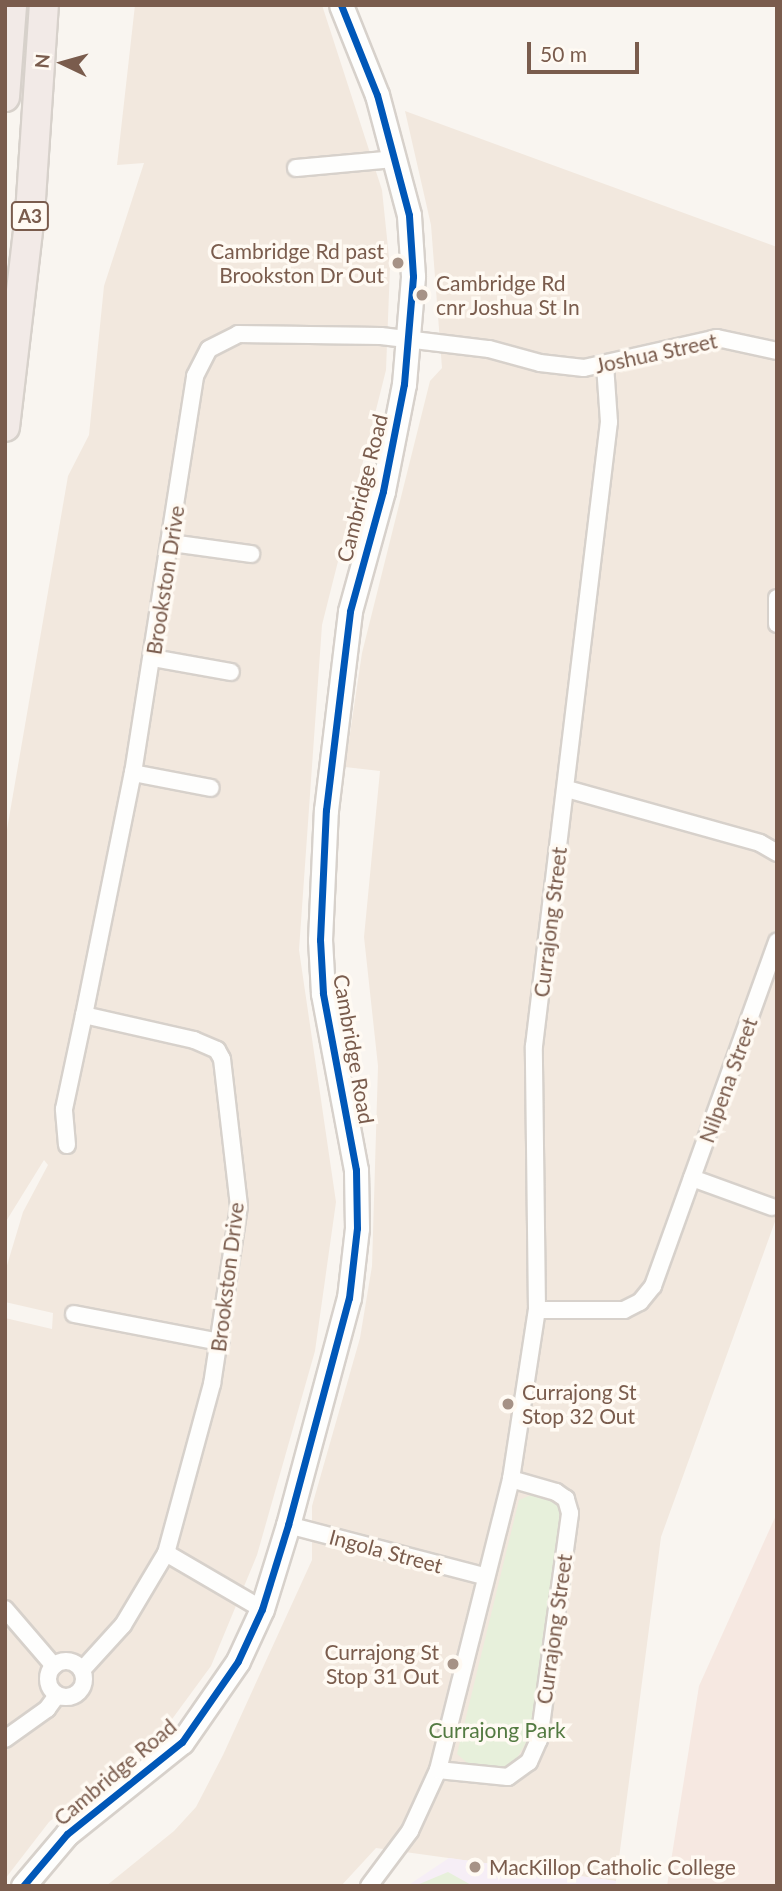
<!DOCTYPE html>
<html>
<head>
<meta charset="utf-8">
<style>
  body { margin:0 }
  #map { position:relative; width:782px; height:1891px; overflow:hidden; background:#f9f5f0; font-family:Lato,sans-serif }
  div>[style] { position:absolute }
  .residential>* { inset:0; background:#f2e8de }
  .commercial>* { inset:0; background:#f6e8e1 }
  .education>* { inset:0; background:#f6eef6 }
  .green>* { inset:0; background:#e7f0db }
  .roads { filter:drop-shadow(2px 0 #d7d1cb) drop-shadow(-2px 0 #d7d1cb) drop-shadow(0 2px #d7d1cb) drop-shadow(0 -2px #d7d1cb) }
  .minor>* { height:16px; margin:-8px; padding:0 8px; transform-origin:8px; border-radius:8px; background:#fefefd }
  .minor>.ring { margin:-8px; padding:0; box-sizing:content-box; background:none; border:16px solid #fefefd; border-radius:50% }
  .secondary>* { height:23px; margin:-11.5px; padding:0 11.5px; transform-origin:11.5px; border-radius:11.5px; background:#fefefd }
  .motorway>* { height:28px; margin:-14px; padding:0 14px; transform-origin:14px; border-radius:14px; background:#f2eae7 }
  .cycleway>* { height:7px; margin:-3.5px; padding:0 3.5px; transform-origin:3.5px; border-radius:3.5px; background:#0057b8 }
  .dots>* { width:19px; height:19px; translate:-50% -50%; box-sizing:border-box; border:4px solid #fffaf3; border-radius:50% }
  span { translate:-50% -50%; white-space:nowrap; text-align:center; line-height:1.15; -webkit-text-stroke:7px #fffaf3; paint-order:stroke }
  .shield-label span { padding:2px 5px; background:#fffaf3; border:2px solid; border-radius:5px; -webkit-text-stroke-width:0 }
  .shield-label { font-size:19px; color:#7a5c4d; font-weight:700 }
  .poi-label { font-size:21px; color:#7a5c4d }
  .right { translate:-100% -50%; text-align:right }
  .left { translate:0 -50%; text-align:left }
  .street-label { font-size:21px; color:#7a5c4d }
  .park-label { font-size:21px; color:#537a41 }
  .frame { position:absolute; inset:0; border:7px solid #7a5c4d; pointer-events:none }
  .north { position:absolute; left:28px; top:28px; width:70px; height:70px; -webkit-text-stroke:5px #fffaf3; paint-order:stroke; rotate:275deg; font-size:19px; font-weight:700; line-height:28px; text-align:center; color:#7a5c4d }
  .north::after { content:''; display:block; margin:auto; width:24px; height:32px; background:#7a5c4d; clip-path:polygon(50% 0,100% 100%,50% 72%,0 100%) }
  .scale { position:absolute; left:527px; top:42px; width:112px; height:32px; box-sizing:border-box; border:4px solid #7a5c4d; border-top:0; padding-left:9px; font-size:21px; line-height:24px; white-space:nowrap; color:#7a5c4d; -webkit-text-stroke:5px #fffaf3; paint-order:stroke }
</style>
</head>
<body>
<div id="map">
  <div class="residential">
    <i style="clip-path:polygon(135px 5px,322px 5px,382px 190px,390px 267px,386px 370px,322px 625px,299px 950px,336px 1202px,315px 1351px,257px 1555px,211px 1666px,167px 1726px,49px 1822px,5px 1879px,5px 1318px,52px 1329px,53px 1313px,5px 1302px,5px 1272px,23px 1212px,48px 1165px,44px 1160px,5px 1223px,5px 841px,68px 476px,89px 435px,104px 286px,144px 163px,117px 165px)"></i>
    <i style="clip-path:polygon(405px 111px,777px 247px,777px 1216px,661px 1537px,616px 1881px,376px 1848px,341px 1886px,106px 1886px,174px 1831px,196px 1807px,223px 1755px,312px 1560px,312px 1506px,360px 1338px,372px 1266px,378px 1066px,364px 937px,380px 771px,345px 767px,362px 653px,430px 381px,442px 368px,431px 225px)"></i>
  </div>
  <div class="commercial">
    <i style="clip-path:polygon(777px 1513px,777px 1886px,667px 1886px,699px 1686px)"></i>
  </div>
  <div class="education">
    <i style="clip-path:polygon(449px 1858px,616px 1881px,615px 1886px,407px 1886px)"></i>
  </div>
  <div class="green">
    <i style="clip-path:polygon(531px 1495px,556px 1502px,562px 1515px,531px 1734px,513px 1765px,500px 1770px,473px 1768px,457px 1754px,519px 1500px)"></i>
    <i style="clip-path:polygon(448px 1872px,473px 1886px,417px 1886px,417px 1885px)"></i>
  </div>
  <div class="roads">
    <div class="minor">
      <i style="left:296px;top:168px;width:98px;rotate:-5.2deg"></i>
      <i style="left:171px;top:543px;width:81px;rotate:7.8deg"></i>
      <i style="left:777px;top:598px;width:26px;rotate:90deg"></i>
      <i style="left:153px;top:658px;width:79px;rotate:10.2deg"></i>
      <i style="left:133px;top:773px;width:79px;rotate:10.9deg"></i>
      <i style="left:567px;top:789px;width:200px;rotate:15.6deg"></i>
      <i style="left:760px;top:843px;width:20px;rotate:30deg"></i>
      <i style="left:84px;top:1015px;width:247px;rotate:-78.6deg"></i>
      <i style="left:133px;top:773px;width:402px;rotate:-81.1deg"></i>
      <i style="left:195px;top:376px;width:30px;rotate:-63deg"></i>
      <i style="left:209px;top:349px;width:33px;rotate:-27deg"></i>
      <i style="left:238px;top:334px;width:143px;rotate:0.8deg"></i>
      <i style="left:381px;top:336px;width:109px;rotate:6.9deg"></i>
      <i style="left:489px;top:349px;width:53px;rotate:15.4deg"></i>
      <i style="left:540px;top:363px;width:44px;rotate:6.5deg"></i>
      <i style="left:584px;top:368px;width:136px;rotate:-12.7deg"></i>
      <i style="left:717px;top:338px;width:61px;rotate:12.2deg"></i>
      <i style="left:67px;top:1145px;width:36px;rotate:-95deg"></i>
      <i style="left:64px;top:1109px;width:96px;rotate:-78deg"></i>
      <i style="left:84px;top:1015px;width:113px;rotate:12.8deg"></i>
      <i style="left:194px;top:1040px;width:25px;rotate:23deg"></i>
      <i style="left:217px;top:1050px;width:10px;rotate:61deg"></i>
      <i style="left:222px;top:1059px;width:148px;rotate:83.4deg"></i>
      <i style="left:239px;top:1206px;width:180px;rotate:98.6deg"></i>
      <i style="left:212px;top:1384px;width:175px;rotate:105.2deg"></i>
      <i style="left:166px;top:1553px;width:84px;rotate:120.8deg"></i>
      <i style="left:123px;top:1625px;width:61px;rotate:132.3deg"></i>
      <i style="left:692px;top:1178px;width:85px;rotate:19.9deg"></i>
      <i style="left:537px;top:1310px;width:87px"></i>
      <i style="left:624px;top:1310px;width:18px;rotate:-27deg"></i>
      <i style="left:640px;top:1302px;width:21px;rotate:-51deg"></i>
      <i style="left:653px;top:1286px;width:366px;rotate:-70.2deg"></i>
      <i style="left:74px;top:1314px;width:149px;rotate:10.9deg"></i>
      <i style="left:288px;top:1525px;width:203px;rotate:14.6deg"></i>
      <i style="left:166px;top:1553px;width:111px;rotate:30.3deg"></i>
      <i style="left:5px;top:1609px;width:75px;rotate:49.3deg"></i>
      <i class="ring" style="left:48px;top:1661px;width:20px;height:20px"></i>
      <i style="left:5px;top:1739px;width:52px;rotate:-35.5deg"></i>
      <i style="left:47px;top:1709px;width:17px;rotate:-54deg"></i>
      <i style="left:438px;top:1770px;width:70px;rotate:5.7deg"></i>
      <i style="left:508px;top:1777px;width:26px;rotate:-36deg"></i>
      <i style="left:529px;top:1762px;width:24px;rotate:-66deg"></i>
      <i style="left:539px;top:1740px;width:229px;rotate:-82.2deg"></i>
      <i style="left:570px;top:1513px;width:15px;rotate:-106deg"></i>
      <i style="left:566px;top:1499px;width:12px;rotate:-145deg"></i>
      <i style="left:556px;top:1492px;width:47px;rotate:-163.9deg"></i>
      <i style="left:369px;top:1886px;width:69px;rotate:-53.3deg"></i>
      <i style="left:410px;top:1831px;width:67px;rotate:-65.3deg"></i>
      <i style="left:438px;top:1770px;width:300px;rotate:-75.9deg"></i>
      <i style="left:511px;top:1479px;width:171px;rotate:-81.3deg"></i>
      <i style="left:537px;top:1310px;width:264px;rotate:-90.7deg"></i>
      <i style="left:534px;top:1046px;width:628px;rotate:-83.15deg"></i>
      <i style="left:609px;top:422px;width:57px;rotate:-94deg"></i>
    </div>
    <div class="secondary">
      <i style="left:23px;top:1886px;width:68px;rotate:-49.8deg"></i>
      <i style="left:67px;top:1834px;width:147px;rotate:-38.7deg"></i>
      <i style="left:182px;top:1742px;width:98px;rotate:-55.3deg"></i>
      <i style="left:238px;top:1661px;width:57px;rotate:-65.2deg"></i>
      <i style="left:262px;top:1609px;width:88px;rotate:-72.8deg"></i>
      <i style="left:288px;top:1525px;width:235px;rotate:-75deg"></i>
      <i style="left:349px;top:1298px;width:70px;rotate:-83.5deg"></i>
      <i style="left:357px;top:1228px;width:58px;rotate:-91deg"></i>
      <i style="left:356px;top:1170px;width:180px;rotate:-100.6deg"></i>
      <i style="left:323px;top:993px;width:53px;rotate:-93.2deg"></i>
      <i style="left:320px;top:940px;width:130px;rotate:-87.4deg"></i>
      <i style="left:326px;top:810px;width:200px;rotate:-83.1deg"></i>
      <i style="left:350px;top:611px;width:124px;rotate:-74.6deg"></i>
      <i style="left:383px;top:491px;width:109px;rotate:-78.9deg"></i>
      <i style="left:404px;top:384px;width:108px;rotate:-85.2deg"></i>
      <i style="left:413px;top:276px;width:61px;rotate:-93.8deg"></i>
      <i style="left:409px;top:215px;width:124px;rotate:-104.9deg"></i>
      <i style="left:377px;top:95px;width:97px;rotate:-111.8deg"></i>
    </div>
    <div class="motorway">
      <i style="left:5px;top:97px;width:92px;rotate:-85.6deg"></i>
      <i style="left:5px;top:427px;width:214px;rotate:-83.3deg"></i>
      <i style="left:30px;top:214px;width:209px;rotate:-86.2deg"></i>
    </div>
  </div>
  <div class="cycleway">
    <i style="left:23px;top:1886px;width:68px;rotate:-49.8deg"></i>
    <i style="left:67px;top:1834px;width:147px;rotate:-38.7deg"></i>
    <i style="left:182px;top:1742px;width:98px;rotate:-55.3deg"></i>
    <i style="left:238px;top:1661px;width:57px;rotate:-65.2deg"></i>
    <i style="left:262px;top:1609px;width:88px;rotate:-72.8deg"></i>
    <i style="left:288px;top:1525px;width:235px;rotate:-75deg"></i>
    <i style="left:349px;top:1298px;width:70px;rotate:-83.5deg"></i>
    <i style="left:357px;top:1228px;width:58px;rotate:-91deg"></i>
    <i style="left:356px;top:1170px;width:180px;rotate:-100.6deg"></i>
    <i style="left:323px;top:993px;width:53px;rotate:-93.2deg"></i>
    <i style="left:320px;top:940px;width:130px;rotate:-87.4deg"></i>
    <i style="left:326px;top:810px;width:200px;rotate:-83.1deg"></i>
    <i style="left:350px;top:611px;width:124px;rotate:-74.6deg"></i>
    <i style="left:383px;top:491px;width:109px;rotate:-78.9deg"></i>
    <i style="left:404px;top:384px;width:108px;rotate:-85.2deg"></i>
    <i style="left:413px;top:276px;width:61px;rotate:-93.8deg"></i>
    <i style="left:409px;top:215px;width:124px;rotate:-104.9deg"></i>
    <i style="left:377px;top:95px;width:97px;rotate:-111.8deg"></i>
  </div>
  <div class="dots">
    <i style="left:398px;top:263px;background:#a69286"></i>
    <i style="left:422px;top:295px;background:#a69286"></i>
    <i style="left:508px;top:1404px;background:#a69286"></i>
    <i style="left:453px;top:1664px;background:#a69286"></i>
    <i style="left:475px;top:1867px;background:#a69286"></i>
  </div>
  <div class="shield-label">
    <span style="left:30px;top:216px">A3</span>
  </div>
  <div class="poi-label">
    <span class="right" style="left:384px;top:263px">Cambridge Rd past<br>Brookston Dr Out</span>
    <span class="left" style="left:436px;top:295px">Cambridge Rd<br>cnr Joshua St In</span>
    <span class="left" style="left:522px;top:1404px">Currajong St<br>Stop 32 Out</span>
    <span class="right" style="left:439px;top:1664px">Currajong St<br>Stop 31 Out</span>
    <span class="left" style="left:489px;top:1867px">MacKillop Catholic College</span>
  </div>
  <div class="street-label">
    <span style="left:656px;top:353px;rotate:-12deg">Joshua Street</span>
    <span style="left:362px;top:488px;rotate:-76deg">Cambridge Road</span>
    <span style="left:165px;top:580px;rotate:-81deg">Brookston Drive</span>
    <span style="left:550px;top:922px;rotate:-83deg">Currajong Street</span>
    <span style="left:354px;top:1049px;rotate:80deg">Cambridge Road</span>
    <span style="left:728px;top:1080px;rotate:-70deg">Nilpena Street</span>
    <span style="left:227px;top:1277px;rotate:-83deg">Brookston Drive</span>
    <span style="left:386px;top:1551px;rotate:15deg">Ingola Street</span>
    <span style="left:554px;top:1629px;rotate:-82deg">Currajong Street</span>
    <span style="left:115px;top:1772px;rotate:-40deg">Cambridge Road</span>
  </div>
  <div class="park-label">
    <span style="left:497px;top:1730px">Currajong Park</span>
  </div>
  <div class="frame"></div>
  <div class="north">N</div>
  <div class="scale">50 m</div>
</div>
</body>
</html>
